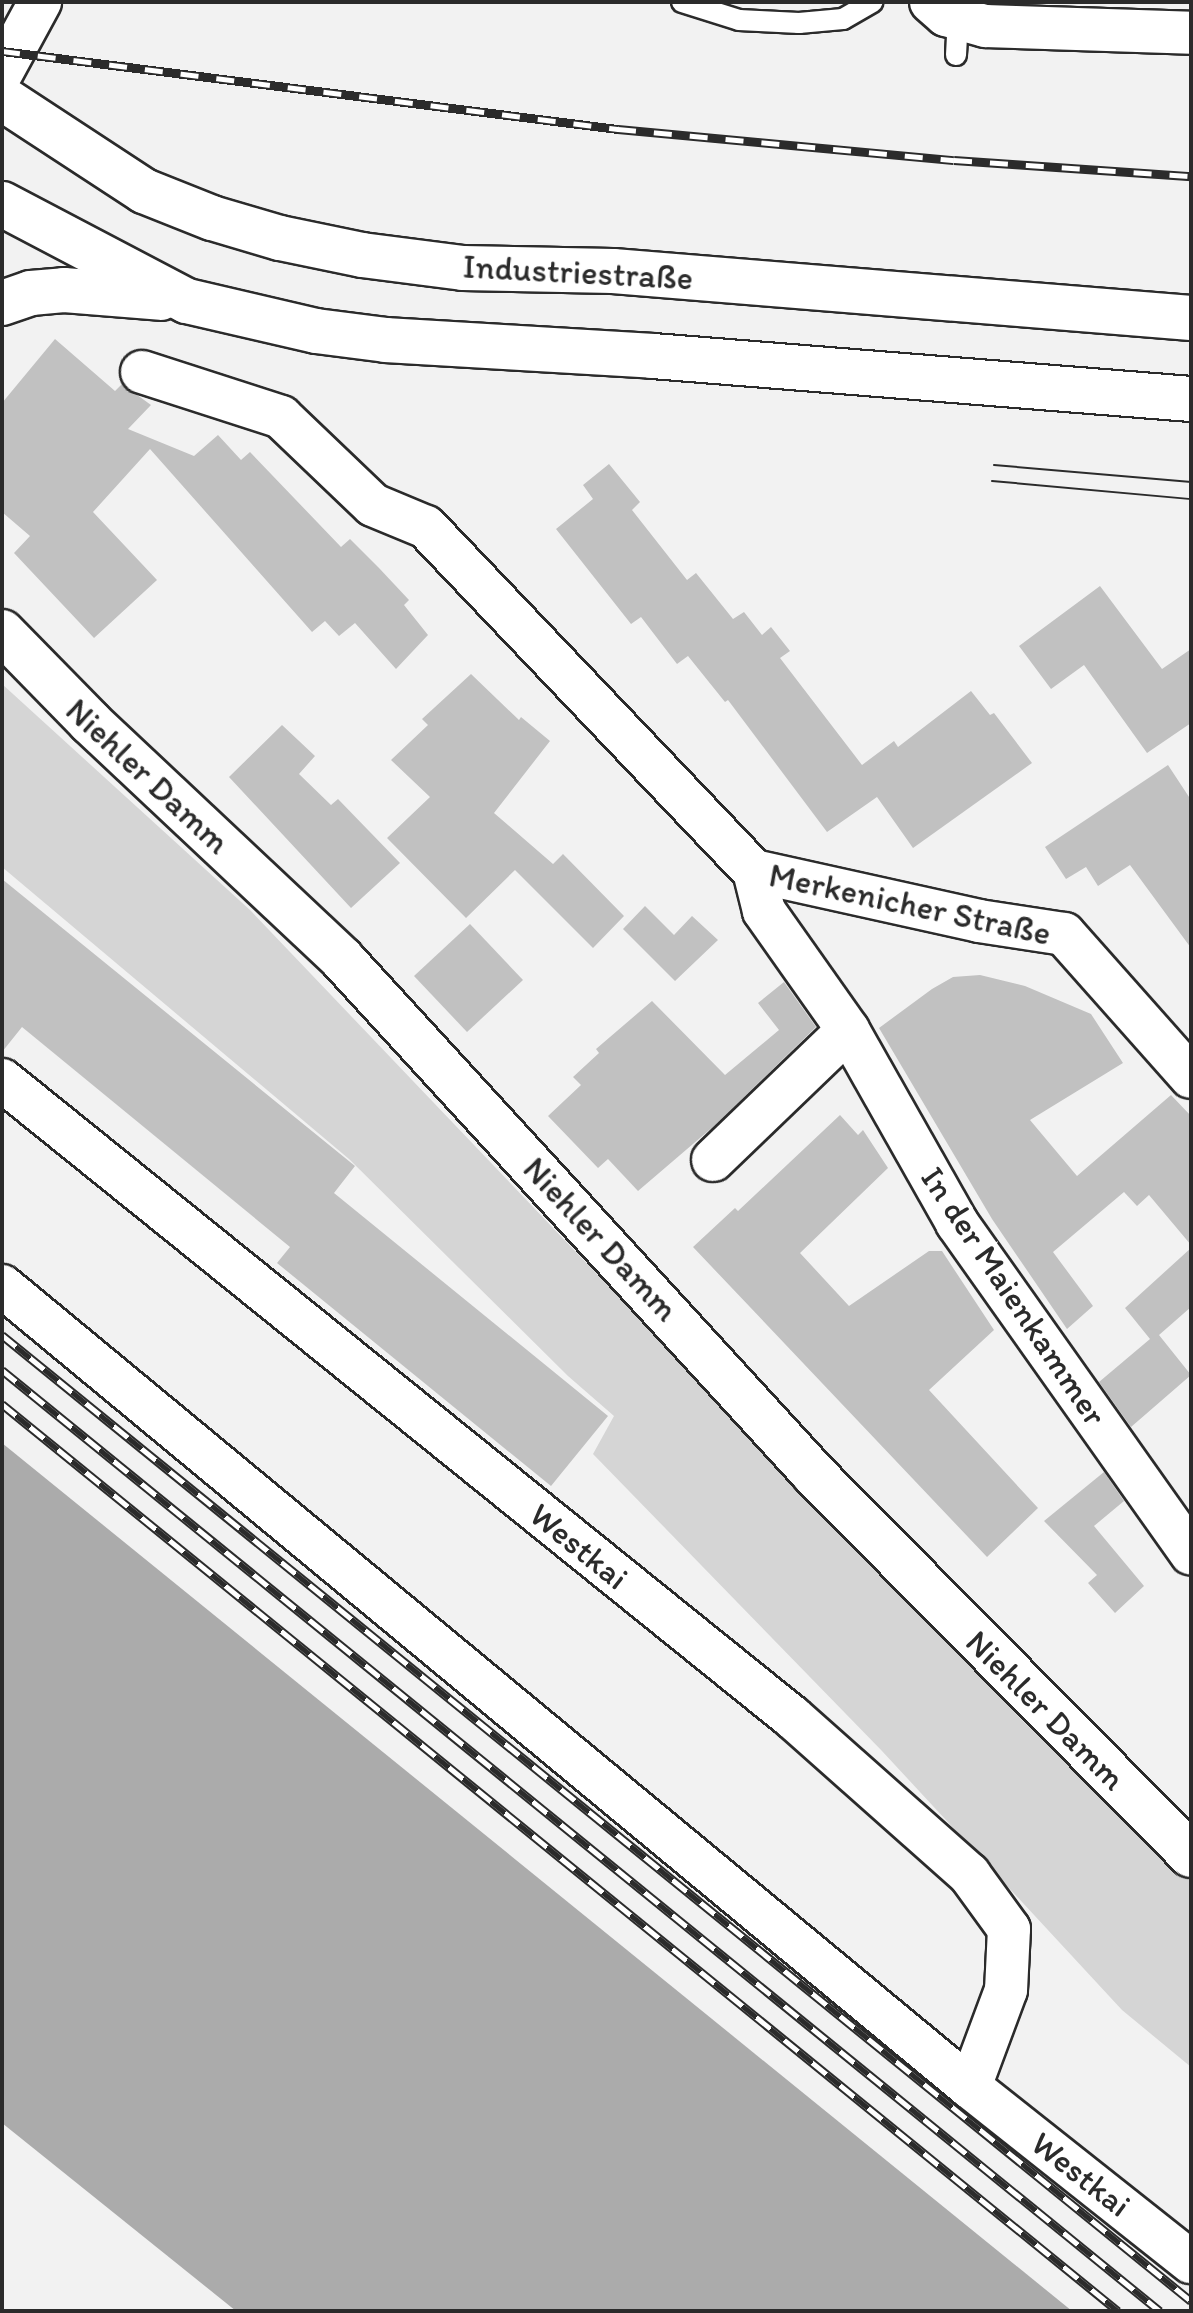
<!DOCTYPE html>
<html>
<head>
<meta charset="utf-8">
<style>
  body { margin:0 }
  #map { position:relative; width:1193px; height:2313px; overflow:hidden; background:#f2f2f2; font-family:Itim,sans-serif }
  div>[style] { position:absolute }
  .green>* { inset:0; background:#d5d5d5 }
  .water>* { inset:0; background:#ababab }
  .building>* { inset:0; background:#c1c1c1 }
  .roads { filter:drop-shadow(2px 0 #2b2b2b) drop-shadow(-2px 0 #2b2b2b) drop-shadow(0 2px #2b2b2b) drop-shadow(0 -2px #2b2b2b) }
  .lane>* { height:20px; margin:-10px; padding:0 10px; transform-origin:10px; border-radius:10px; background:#fff }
  .street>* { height:42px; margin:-21px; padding:0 21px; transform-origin:21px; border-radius:21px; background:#fff }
  .secondary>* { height:44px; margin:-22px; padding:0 22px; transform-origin:22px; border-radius:22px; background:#fff }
  .highway>* { height:44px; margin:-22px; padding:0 22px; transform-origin:22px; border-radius:22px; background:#fff }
  .tram>* { height:2px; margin:-1px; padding:0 1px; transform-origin:1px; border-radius:1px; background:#2b2b2b }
  .rail>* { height:9px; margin-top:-4.5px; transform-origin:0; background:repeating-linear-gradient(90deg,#fff 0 18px,#2b2b2b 0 36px); box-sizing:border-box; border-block:2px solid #2b2b2b }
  span { translate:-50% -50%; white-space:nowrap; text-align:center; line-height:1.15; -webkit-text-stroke:8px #fff; paint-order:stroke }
  .street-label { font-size:34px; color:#2b2b2b }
  .frame { position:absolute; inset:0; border:4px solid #2b2b2b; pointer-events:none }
</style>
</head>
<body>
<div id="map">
  <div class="green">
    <i style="clip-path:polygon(2px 684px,250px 910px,1023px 1721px,1191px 1882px,1191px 2067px,1122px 2010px,882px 1751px,593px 1454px,614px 1416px,568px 1376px,349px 1159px,2px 867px)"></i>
  </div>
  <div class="water">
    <i style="clip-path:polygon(2px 1443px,1072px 2311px,236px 2311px,2px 2123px)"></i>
  </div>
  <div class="building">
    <i style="clip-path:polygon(55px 339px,115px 391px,122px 384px,151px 405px,128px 429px,194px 456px,218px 435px,241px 460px,250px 452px,341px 547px,350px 539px,379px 568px,409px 600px,404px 605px,428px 635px,396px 669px,355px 623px,339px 636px,325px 621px,312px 632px,150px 449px,93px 512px,157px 580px,94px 638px,14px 553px,30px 536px,2px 512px,2px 403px)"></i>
    <i style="clip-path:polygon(609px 464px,640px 502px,632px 510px,687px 580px,696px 573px,733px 619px,744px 612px,762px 635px,771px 627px,790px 651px,780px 658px,862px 765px,894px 741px,898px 747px,971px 691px,990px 715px,994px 713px,1032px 763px,913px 848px,877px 797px,827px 832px,728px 700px,725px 702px,688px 656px,677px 664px,641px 617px,631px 624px,556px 529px,593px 499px,583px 485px)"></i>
    <i style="clip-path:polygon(1100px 586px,1162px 669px,1191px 649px,1191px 723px,1147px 753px,1084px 665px,1051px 689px,1019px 646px)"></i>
    <i style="clip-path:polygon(471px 674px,519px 720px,521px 717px,550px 741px,494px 813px,553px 864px,563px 854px,624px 916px,593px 948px,515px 870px,466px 918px,387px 838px,430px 797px,391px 760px,428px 725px,422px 719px)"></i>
    <i style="clip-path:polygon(282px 725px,315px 756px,299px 774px,331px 805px,338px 799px,400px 863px,351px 908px,229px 777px)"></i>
    <i style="clip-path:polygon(1168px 765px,1191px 800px,1191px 948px,1130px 865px,1098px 886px,1086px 867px,1066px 879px,1045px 847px)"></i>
    <i style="clip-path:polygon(2px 879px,355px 1166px,334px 1193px,608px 1416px,551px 1486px,277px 1263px,290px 1247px,22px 1027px,2px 1052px)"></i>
    <i style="clip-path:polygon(645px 906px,674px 935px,692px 916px,718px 940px,675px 981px,623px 929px)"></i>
    <i style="clip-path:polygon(470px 924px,523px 980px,467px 1032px,414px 976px)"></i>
    <i style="clip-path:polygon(980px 975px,1025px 986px,1091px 1014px,1123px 1063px,1030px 1120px,1077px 1176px,1171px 1095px,1191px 1116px,1191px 1245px,1149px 1195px,1137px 1206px,1124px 1192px,1053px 1252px,1093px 1306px,1067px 1329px,992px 1219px,879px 1028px,932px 989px,953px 977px)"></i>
    <i style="clip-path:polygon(784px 982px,816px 1027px,714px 1126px,638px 1191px,608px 1159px,598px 1168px,548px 1116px,581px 1085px,573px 1077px,599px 1053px,596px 1049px,652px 1001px,725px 1075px,779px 1030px,758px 1003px)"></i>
    <i style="clip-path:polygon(840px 1115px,858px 1135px,863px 1130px,888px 1168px,800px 1253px,849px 1306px,929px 1251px,942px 1251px,994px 1330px,929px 1390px,1038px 1508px,987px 1557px,693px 1247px,735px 1208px,738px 1211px)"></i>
    <i style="clip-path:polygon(1191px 1248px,1191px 1307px,1159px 1335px,1191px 1375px,1131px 1427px,1099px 1382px,1150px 1339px,1125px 1308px)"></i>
    <i style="clip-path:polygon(1104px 1472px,1124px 1501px,1094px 1526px,1144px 1586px,1115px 1613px,1088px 1583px,1097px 1575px,1044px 1521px)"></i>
  </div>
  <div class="roads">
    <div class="lane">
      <i style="left:682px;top:2px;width:60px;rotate:17.5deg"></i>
      <i style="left:739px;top:20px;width:60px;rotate:2.9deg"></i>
      <i style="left:799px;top:23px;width:44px;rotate:-5.2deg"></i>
      <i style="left:843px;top:19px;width:34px;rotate:-30deg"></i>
      <i style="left:956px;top:55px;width:37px;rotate:-87deg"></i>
    </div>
    <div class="street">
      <i style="left:931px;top:2px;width:20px;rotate:41deg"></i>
      <i style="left:946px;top:15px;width:41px;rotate:15.8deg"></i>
      <i style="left:985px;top:26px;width:206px;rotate:1.9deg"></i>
      <i style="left:2px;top:72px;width:80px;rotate:-61.5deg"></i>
      <i style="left:142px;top:372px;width:146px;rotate:17.9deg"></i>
      <i style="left:281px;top:417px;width:127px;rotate:43.7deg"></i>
      <i style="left:373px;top:505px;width:57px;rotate:22.5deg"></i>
      <i style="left:426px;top:527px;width:475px;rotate:46.4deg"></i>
      <i style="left:754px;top:871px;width:230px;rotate:12.5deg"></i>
      <i style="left:979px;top:921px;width:86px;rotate:8.7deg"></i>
      <i style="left:1064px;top:934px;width:191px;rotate:48.4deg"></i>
      <i style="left:754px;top:871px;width:41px;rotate:76deg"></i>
      <i style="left:764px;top:911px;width:146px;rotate:54.8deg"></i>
      <i style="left:848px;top:1030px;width:222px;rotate:60.5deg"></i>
      <i style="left:957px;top:1223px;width:405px;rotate:54.7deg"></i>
      <i style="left:2px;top:1080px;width:1015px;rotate:38.88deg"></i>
      <i style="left:792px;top:1717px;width:237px;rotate:41.6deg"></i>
      <i style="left:969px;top:1874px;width:68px;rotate:54deg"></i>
      <i style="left:1009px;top:1929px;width:61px;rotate:92.8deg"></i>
      <i style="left:1006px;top:1990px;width:103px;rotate:110.4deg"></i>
      <i style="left:970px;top:2087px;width:282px;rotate:38.4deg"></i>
      <i style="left:713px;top:1160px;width:187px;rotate:-43.9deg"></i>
      <i style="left:2px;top:1286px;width:1256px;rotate:39.61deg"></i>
    </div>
    <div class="secondary">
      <i style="left:2px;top:632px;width:126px;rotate:45.6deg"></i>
      <i style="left:90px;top:722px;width:346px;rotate:43.2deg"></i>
      <i style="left:342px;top:959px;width:699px;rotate:47.49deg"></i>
      <i style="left:814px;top:1474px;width:536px;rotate:45.3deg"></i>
    </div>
    <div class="highway">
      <i style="left:2px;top:98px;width:170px;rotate:33.2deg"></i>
      <i style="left:144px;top:191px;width:73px;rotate:21.7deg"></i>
      <i style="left:212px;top:218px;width:71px;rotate:16.4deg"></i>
      <i style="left:280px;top:238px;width:84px;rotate:11.7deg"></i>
      <i style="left:362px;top:255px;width:102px;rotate:7.3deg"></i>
      <i style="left:463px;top:268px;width:150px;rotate:1.1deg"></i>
      <i style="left:613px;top:271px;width:580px;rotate:4.65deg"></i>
      <i style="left:2px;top:204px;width:209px;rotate:27.7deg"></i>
      <i style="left:187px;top:301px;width:132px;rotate:13.1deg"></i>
      <i style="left:316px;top:331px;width:71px;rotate:7.3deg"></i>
      <i style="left:386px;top:340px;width:267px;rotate:3.4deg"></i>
      <i style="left:653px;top:356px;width:540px;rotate:4.57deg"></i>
      <i style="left:2px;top:303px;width:31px;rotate:-19deg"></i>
      <i style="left:31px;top:293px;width:33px;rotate:-5deg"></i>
      <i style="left:64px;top:290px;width:97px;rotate:4.7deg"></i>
    </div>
  </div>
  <div class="tram">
    <i style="left:994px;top:465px;width:198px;rotate:4.9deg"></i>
    <i style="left:992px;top:481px;width:200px;rotate:5.2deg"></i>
  </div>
  <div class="rail">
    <i style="left:2px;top:51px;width:621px;rotate:7.22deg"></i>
    <i style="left:618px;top:129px;width:337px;rotate:5.3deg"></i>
    <i style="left:954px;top:160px;width:238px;rotate:3.9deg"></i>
    <i style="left:2px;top:1335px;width:1532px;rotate:39.09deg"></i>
    <i style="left:2px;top:1370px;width:1492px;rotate:39.1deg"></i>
    <i style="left:2px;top:1404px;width:1438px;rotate:39.1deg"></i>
  </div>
  <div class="street-label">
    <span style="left:578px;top:272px;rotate:3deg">Industriestraße</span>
    <span style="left:148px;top:776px;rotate:43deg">Niehler Damm</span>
    <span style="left:910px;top:904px;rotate:12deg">Merkenicher Straße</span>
    <span style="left:601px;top:1239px;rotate:47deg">Niehler Damm</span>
    <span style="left:1014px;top:1296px;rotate:56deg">In der Maienkammer</span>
    <span style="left:579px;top:1546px;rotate:39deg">Westkai</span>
    <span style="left:1046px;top:1710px;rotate:45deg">Niehler Damm</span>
    <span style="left:1081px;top:2174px;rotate:38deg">Westkai</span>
  </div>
  <div class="frame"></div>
</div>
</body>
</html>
